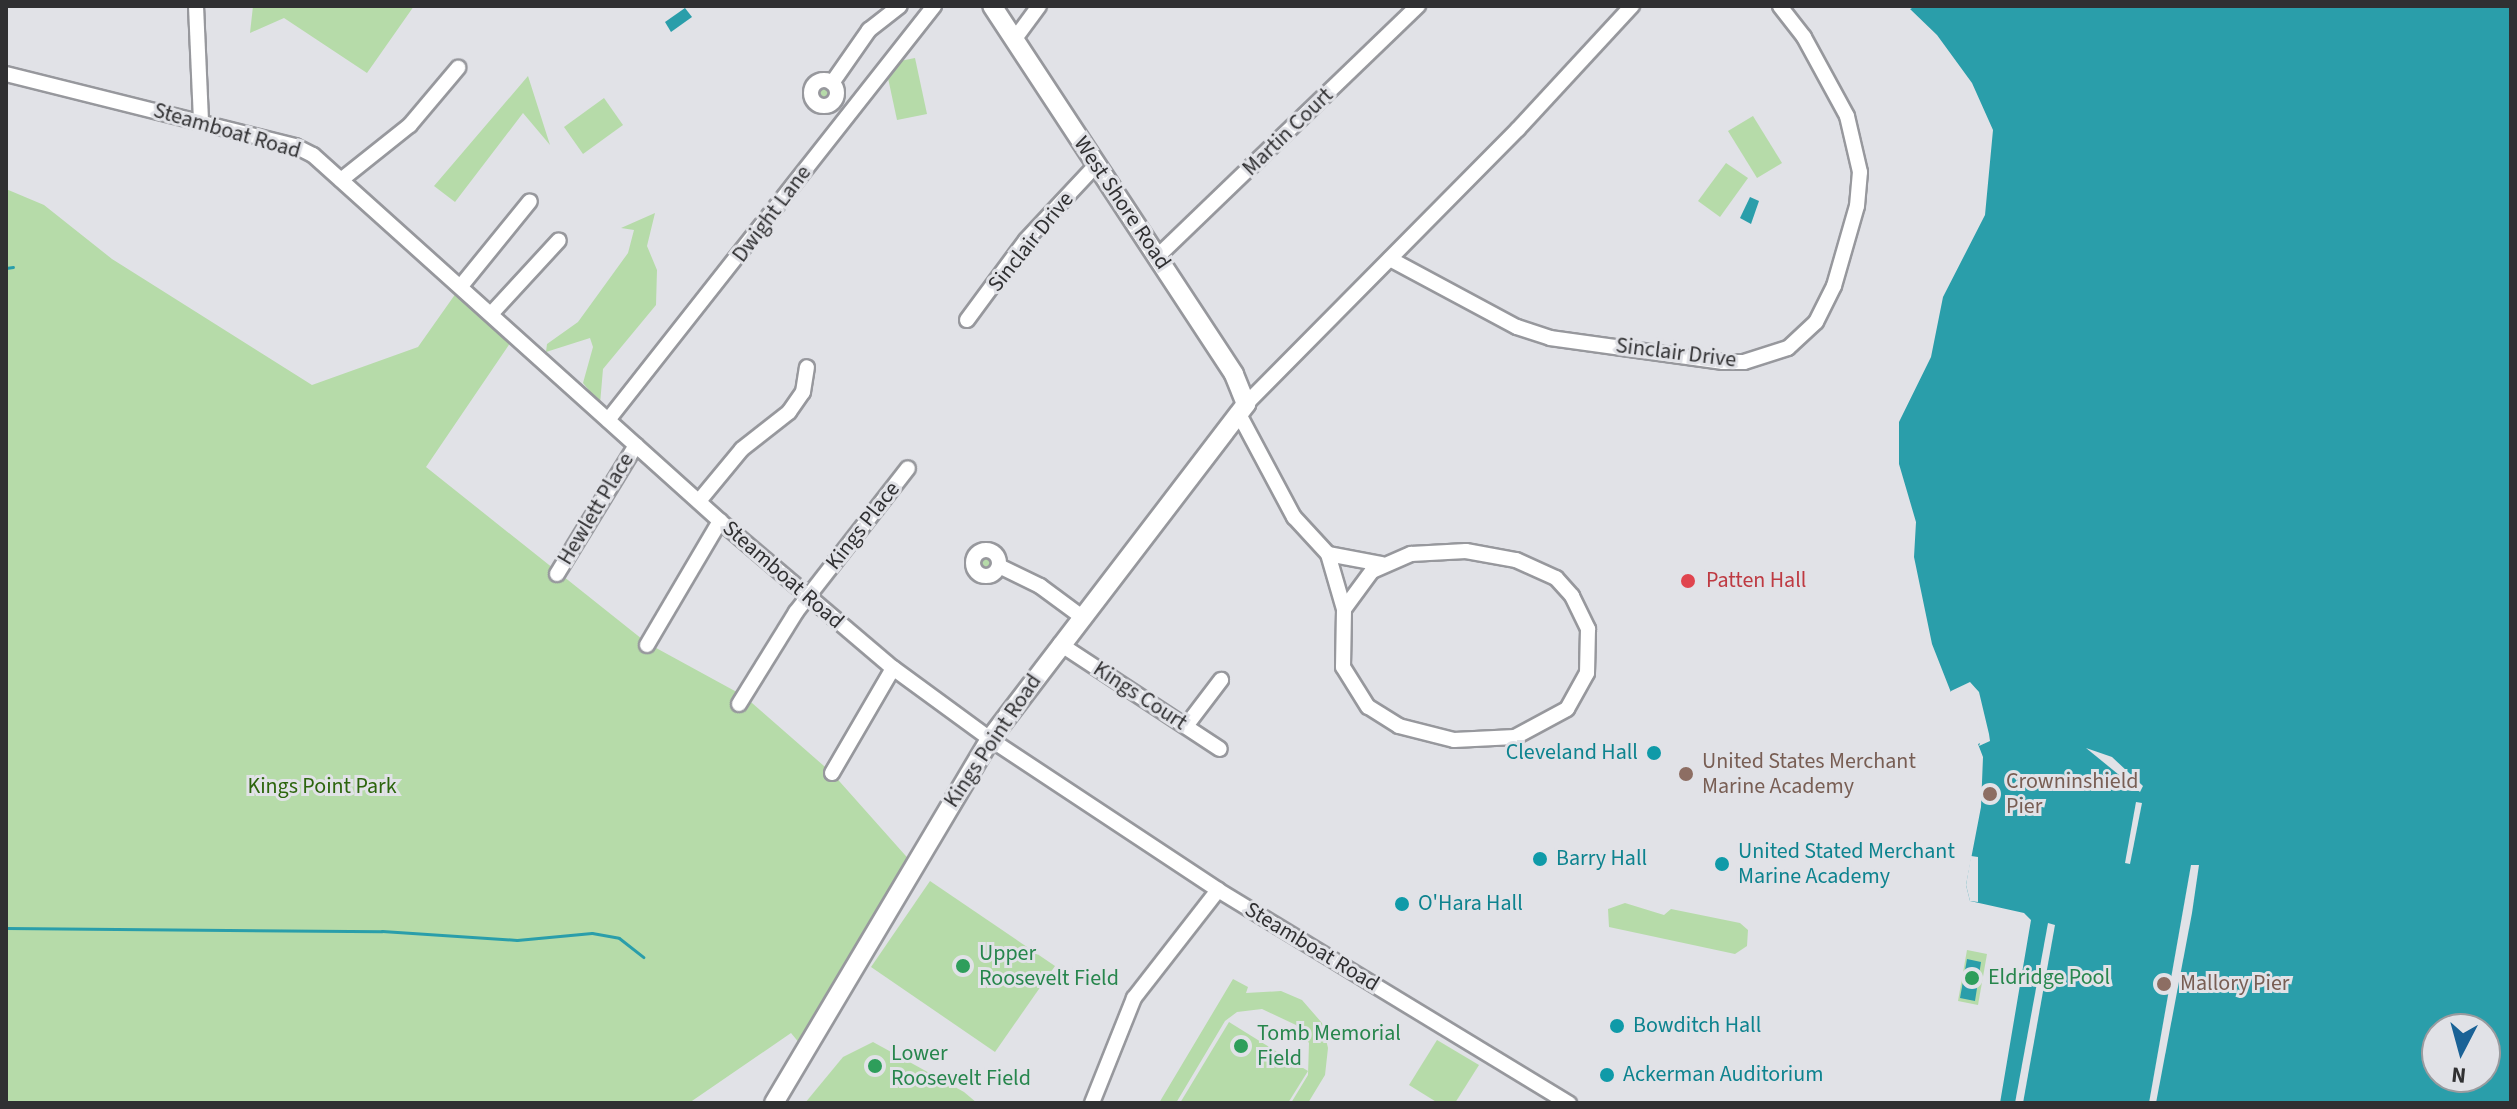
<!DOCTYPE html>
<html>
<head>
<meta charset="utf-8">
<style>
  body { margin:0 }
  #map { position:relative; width:2517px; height:1109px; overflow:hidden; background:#e1e2e7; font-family:"Source Sans 3",sans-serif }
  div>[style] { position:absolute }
  .green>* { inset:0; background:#b6dba9 }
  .round { border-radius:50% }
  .water>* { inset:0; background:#2a9eaa }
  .pier>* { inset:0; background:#e1e2e7 }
  .stream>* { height:3px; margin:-1.5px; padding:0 1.5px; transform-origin:1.5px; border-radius:1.5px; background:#2a9eaa }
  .roads { filter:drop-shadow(2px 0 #97989d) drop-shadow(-2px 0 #97989d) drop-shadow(0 2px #97989d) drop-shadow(0 -2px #97989d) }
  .minor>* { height:14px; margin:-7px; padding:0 7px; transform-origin:7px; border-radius:7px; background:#fff }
  .minor>.ring { margin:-7px; padding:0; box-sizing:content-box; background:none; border:14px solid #fff; border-radius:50% }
  .major>* { height:18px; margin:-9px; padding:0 9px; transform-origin:9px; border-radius:9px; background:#fff }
  .dots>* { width:22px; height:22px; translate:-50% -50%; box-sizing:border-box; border:4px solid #e1e2e7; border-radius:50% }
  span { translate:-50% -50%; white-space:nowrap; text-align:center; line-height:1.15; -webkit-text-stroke:6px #e1e2e7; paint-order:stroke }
  .street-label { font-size:22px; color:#303032 }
  .health-label { font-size:22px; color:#be3a42 }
  .left { translate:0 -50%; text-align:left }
  .culture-label { font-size:22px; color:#0d838f }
  .right { translate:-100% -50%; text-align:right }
  .education-label { font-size:22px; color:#785e54 }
  .park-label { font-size:22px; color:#2c650d }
  .leisure-label { font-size:22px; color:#27864d }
  .frame { position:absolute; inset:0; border:8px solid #303032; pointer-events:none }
  .north { position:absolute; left:2421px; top:1013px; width:80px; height:80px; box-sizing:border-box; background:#e1e2e7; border:2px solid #9a9b9f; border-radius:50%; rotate:186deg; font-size:22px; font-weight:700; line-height:32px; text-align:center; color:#303032 }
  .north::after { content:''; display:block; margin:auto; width:28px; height:36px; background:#1a6296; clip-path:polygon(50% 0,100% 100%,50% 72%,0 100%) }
</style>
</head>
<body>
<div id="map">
  <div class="green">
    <i style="clip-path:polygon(253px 6px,414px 6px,367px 73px,284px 18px,250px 33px)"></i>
    <i style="clip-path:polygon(915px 58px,927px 114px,897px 120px,885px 64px)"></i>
    <i style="clip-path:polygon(528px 76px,550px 145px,523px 113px,455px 202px,434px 186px)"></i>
    <i class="round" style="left:814px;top:83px;width:20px;height:20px"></i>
    <i style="clip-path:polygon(604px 98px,623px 125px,583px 154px,564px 127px)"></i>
    <i style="clip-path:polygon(1753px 116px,1782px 163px,1757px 178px,1728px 131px)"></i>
    <i style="clip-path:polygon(1726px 163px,1748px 178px,1720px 217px,1698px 201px)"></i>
    <i style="clip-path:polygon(6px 189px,44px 205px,112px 259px,312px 385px,418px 347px,461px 286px,515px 336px,426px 467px,647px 643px,744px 696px,832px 773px,913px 864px,805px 1050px,791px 1033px,689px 1103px,6px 1103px)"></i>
    <i style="clip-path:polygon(655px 213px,647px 246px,657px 270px,656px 305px,603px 369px,600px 404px,583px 383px,593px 347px,590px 338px,546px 352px,547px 344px,578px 322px,628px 253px,634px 230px,621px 228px)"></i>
    <i class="round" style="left:976px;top:553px;width:20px;height:20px"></i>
    <i style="clip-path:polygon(930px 881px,1055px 966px,995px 1052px,871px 967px)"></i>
    <i style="clip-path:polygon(1625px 903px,1664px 915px,1671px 909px,1740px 923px,1748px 930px,1747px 946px,1735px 954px,1609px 927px,1608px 909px)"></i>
    <i style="clip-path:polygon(1967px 950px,1987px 954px,1978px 1005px,1958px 1001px)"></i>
    <i style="clip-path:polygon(1233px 979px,1248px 987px,1246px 993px,1281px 991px,1302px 1000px,1322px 1023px,1328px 1048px,1325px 1075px,1308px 1103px,1291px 1103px,1308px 1075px,1309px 1043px,1296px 1025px,1262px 1009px,1237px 1012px,1225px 1021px,1176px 1103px,1159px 1103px)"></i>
    <i style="clip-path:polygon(1229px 1022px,1308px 1071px,1288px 1103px,1180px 1103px)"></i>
    <i style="clip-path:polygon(1437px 1040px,1479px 1065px,1455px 1103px,1438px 1103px,1409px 1085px)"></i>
    <i style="clip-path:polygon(873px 1042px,964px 1092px,977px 1103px,805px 1103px,843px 1057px)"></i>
  </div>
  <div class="water">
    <i style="clip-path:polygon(evenodd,1916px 6px,2511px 6px,2511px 1103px,2000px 1103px,2031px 920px,2024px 913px,1970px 901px,1966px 885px,1981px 807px,1983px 757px,1978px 744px,1985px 741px,1972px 692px,1952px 695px,1932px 644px,1914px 557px,1916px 522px,1899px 464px,1899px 422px,1931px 357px,1943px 297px,1985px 215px,1993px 130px,1972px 83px,1937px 35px,1910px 9px,1916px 6px,2437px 1029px,2485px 1029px,2485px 1077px,2437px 1077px,2437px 1029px)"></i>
    <i style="clip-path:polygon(685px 8px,692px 17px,671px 32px,665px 22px)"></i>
    <i style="clip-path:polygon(1750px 197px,1759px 201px,1751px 224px,1740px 218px)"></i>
    <i style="clip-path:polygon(1967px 959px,1981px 962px,1975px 1001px,1960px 998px)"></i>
  </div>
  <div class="pier">
    <i style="clip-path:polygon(1970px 682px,1979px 692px,1989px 734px,1990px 741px,1979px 746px,1982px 737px,1970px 694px,1951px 699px,1951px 691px)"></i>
    <i style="clip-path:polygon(2086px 748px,2112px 757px,2143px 786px,2140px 792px)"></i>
    <i style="clip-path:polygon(2136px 802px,2142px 803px,2130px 864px,2125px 863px)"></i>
    <i style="clip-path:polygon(1971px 856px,1978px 857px,1978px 902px,1970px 901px,1966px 885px)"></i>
    <i style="clip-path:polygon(2191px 865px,2199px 865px,2192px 913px,2156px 1103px,2149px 1103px)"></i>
    <i style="clip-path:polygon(2048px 923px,2055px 925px,2023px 1103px,2015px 1103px)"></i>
  </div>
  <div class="stream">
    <i style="left:6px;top:268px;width:7px;rotate:-8deg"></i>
    <i style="left:6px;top:928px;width:376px;rotate:0.5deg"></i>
    <i style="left:382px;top:931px;width:135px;rotate:3.8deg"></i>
    <i style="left:517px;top:940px;width:75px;rotate:-5.3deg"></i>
    <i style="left:592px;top:933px;width:27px;rotate:10deg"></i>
    <i style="left:619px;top:938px;width:31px;rotate:38deg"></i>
  </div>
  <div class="roads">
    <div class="minor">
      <i style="left:196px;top:6px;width:116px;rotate:87.5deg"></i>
      <i style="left:1014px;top:40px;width:42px;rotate:-53.7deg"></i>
      <i style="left:6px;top:74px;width:298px;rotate:14deg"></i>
      <i style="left:295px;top:146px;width:20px;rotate:27deg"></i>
      <i style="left:313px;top:155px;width:547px;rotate:41.96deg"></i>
      <i style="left:720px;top:521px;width:227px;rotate:40.4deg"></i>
      <i style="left:893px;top:668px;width:120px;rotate:36.2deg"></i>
      <i style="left:990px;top:739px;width:273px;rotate:33.5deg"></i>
      <i style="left:1218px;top:890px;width:411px;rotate:31.3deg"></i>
      <i class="ring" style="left:811px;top:80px;width:12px;height:12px"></i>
      <i style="left:832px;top:83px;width:65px;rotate:-55.1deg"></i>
      <i style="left:869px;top:30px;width:39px;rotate:-38deg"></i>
      <i style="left:341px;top:180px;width:88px;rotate:-38.6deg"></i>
      <i style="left:410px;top:125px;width:75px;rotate:-49.9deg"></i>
      <i style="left:1158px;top:256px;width:361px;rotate:-43.9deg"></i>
      <i style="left:1390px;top:259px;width:144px;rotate:28.2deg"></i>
      <i style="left:1517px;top:327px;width:35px;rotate:18deg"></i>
      <i style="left:1550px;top:338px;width:175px;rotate:7.9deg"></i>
      <i style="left:1723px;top:362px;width:21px"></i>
      <i style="left:1744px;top:362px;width:46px;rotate:-17.7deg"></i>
      <i style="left:1788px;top:348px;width:38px;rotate:-43deg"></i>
      <i style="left:1816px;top:322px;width:40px;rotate:-63.4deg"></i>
      <i style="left:1834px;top:286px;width:83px;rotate:-74deg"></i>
      <i style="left:1857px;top:206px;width:34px;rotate:-85deg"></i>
      <i style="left:1860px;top:172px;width:57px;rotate:-103.1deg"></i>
      <i style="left:1847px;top:116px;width:90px;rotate:-118.6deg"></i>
      <i style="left:1804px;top:37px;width:39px;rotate:-128deg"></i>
      <i style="left:461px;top:286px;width:109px;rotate:-50.9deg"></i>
      <i style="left:491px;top:314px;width:100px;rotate:-47.4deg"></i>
      <i style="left:967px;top:320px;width:99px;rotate:-53.6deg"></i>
      <i style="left:1026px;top:240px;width:104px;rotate:-46.9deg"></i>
      <i style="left:1246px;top:404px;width:387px;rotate:-45.3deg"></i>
      <i style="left:1518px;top:129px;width:168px;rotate:-47.2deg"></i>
      <i style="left:1240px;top:416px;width:115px;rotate:61.9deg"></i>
      <i style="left:1294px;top:517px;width:50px;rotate:47.4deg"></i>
      <i style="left:1328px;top:554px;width:57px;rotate:73.8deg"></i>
      <i style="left:608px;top:420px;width:527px;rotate:-51.78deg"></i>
      <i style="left:699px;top:501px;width:67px;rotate:-50.4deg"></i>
      <i style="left:742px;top:449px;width:60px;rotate:-38.2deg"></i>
      <i style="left:789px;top:412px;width:24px;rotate:-55deg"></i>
      <i style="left:803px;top:392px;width:25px;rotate:-81deg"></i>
      <i class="ring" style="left:973px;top:550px;width:12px;height:12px"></i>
      <i style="left:1466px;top:551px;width:51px;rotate:10.2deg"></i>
      <i style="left:1516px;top:560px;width:44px;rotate:24.2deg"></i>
      <i style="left:1556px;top:578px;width:24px;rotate:48deg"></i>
      <i style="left:1572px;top:596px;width:37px;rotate:64deg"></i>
      <i style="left:1588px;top:629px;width:44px;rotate:91.3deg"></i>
      <i style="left:1587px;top:673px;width:41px;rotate:119.1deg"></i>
      <i style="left:1567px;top:709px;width:59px;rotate:151.7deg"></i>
      <i style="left:1515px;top:737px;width:61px;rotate:177.2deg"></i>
      <i style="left:1454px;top:740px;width:57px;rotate:-165.7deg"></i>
      <i style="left:1399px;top:726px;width:36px;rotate:-148deg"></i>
      <i style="left:1368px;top:707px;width:47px;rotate:-122deg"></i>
      <i style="left:1343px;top:667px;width:58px;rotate:-89deg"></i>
      <i style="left:1344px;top:609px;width:47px;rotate:-53.6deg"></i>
      <i style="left:1372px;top:571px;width:43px;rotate:-23.6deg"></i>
      <i style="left:1411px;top:554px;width:55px;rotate:-3.1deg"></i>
      <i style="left:1328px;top:554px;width:55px;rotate:10.5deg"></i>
      <i style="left:999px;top:566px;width:46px;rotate:26deg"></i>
      <i style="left:1040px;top:586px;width:52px;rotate:36.4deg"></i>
      <i style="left:557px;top:574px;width:151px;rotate:-58.5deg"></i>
      <i style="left:1060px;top:644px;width:191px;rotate:33.3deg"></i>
      <i style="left:647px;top:645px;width:144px;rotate:-59.5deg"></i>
      <i style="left:739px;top:704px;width:108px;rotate:-58.2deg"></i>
      <i style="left:796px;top:612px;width:182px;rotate:-52.1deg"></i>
      <i style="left:1186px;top:726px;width:58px;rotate:-52.7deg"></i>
      <i style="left:832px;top:773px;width:121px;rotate:-59.8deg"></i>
      <i style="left:1092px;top:1103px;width:113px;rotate:-68.2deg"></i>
      <i style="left:1134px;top:998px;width:137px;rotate:-52.1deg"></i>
    </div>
    <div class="major">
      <i style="left:774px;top:1103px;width:423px;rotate:-59.3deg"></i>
      <i style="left:990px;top:739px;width:422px;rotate:-52.6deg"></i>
      <i style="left:1246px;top:404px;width:32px;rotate:-112deg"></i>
      <i style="left:1234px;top:374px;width:440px;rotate:-123.3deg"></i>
    </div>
  </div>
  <div class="dots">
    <i style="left:1688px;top:581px;background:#e0444e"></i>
    <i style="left:1654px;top:753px;background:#0f9aa8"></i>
    <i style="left:1686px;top:774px;background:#8d6e63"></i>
    <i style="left:1990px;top:794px;background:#8d6e63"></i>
    <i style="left:1540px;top:859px;background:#0f9aa8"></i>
    <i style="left:1722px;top:864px;background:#0f9aa8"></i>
    <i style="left:1402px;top:904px;background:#0f9aa8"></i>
    <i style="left:963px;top:966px;background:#2e9e5b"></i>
    <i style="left:1972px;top:978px;background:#2e9e5b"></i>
    <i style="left:2164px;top:984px;background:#8d6e63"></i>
    <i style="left:1617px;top:1026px;background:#0f9aa8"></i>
    <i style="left:1241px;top:1046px;background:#2e9e5b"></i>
    <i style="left:875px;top:1066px;background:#2e9e5b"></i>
    <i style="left:1607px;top:1075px;background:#0f9aa8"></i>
  </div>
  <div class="street-label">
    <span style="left:227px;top:131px;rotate:16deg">Steamboat Road</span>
    <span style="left:1288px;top:132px;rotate:-44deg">Martin Court</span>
    <span style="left:1122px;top:203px;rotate:56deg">West Shore Road</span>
    <span style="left:772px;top:214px;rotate:-53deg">Dwight Lane</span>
    <span style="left:1031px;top:242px;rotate:-51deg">Sinclair Drive</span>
    <span style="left:1676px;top:353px;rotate:7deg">Sinclair Drive</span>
    <span style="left:596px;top:509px;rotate:-59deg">Hewlett Place</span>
    <span style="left:863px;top:526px;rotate:-52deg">Kings Place</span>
    <span style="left:783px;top:575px;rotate:41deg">Steamboat Road</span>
    <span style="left:1140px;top:696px;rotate:33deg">Kings Court</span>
    <span style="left:993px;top:741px;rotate:-56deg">Kings Point Road</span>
    <span style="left:1312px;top:947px;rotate:31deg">Steamboat Road</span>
  </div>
  <div class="health-label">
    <span class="left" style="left:1706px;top:581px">Patten Hall</span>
  </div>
  <div class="culture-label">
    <span class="right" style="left:1638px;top:753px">Cleveland Hall</span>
    <span class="left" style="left:1738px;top:864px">United Stated Merchant<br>Marine Academy</span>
    <span class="left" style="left:1556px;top:859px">Barry Hall</span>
    <span class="left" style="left:1418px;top:904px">O'Hara Hall</span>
    <span class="left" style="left:1633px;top:1026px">Bowditch Hall</span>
    <span class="left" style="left:1623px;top:1075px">Ackerman Auditorium</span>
  </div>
  <div class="education-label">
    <span class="left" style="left:1702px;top:774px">United States Merchant<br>Marine Academy</span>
    <span class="left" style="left:2006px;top:794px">Crowninshield<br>Pier</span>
    <span class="left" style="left:2180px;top:984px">Mallory Pier</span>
  </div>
  <div class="park-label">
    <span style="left:322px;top:787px">Kings Point Park</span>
  </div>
  <div class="leisure-label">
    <span class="left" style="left:979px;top:966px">Upper<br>Roosevelt Field</span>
    <span class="left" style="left:1988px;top:978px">Eldridge Pool</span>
    <span class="left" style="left:1257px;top:1046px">Tomb Memorial<br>Field</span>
    <span class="left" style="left:891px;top:1066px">Lower<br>Roosevelt Field</span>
  </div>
  <div class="frame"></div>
  <div class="north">N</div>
</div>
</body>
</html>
